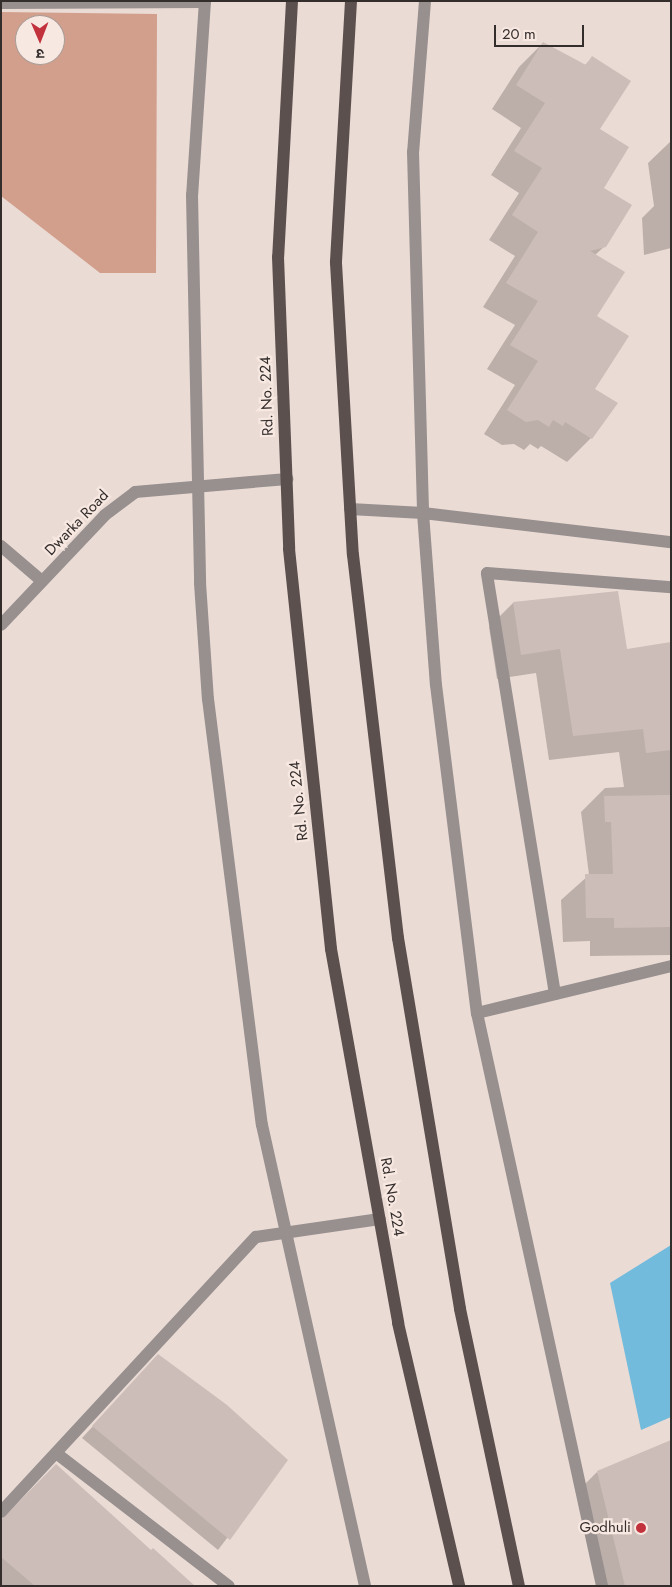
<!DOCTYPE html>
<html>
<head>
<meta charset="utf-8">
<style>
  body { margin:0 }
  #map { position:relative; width:672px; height:1587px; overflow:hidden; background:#ebdbd5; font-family:Jost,"Noto Sans Devanagari",sans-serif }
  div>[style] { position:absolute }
  .green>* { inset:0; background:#d29f8c }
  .water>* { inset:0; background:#72bbdc }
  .shadow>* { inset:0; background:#0003 }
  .building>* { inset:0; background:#ccbdb8 }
  .minor>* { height:12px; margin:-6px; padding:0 6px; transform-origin:6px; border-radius:6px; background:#97908e }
  .major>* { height:12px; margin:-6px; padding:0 6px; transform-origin:6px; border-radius:6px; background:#5c504e }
  .dots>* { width:14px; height:14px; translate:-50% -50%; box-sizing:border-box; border:2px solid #f8e8e2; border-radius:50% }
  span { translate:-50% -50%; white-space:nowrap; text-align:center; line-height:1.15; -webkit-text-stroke:4.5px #f8e8e2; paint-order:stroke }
  .street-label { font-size:15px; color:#332d2b }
  .poi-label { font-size:15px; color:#332d2b }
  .right { translate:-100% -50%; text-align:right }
  .frame { position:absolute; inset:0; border:2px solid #332d2b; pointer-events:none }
  .north { position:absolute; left:15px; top:15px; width:50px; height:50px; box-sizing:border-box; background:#f8e8e2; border:1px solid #a99d99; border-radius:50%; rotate:179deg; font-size:14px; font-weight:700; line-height:20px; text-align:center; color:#332d2b }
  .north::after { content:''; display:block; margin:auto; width:18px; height:22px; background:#c2323c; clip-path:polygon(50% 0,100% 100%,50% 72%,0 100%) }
  .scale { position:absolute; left:494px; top:25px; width:90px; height:22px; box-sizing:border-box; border:2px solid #332d2b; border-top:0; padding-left:6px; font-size:15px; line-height:18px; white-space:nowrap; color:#332d2b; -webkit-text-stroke:4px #f8e8e2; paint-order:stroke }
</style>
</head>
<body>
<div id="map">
  <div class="green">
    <i style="clip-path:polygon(evenodd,1px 12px,157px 14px,156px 273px,100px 273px,1px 196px,1px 12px,25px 25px,55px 25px,55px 55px,25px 55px,25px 25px)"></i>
  </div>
  <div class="water">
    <i style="clip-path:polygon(671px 1245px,671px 1417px,641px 1430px,610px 1283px)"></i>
  </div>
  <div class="shadow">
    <i style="clip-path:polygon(543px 43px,584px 66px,592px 58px,602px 188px,605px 246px,595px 255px,591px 438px,567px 462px,541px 446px,538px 449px,530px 444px,524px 450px,514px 444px,502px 445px,484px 434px,515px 385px,487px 369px,515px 325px,483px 307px,515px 256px,489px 240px,519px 193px,491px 175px,521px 128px,492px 109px,519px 67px)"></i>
    <i style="clip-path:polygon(671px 141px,671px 248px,644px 255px,642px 218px,654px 206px,648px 163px)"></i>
    <i style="clip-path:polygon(513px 603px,626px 650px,671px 643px,671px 955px,590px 956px,590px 941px,563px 942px,561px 900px,589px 875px,581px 812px,605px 788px,624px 787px,619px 752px,549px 760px,536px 673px,497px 679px,489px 627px)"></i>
    <i style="clip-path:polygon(148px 1367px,286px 1460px,218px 1550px,82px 1438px)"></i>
    <i style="clip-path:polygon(597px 1472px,671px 1586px,601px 1586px,578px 1491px)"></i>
    <i style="clip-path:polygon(1px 1523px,190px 1586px,1px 1586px)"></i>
  </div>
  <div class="building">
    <i style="clip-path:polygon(543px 42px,586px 65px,592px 56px,631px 81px,600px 129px,629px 147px,604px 188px,632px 205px,606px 247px,590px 251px,625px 272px,597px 316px,629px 336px,595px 389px,618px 403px,592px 439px,565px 422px,563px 426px,553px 420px,549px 427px,538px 420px,526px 422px,507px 410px,538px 361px,510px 345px,538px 301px,506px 283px,538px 232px,512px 215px,542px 168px,514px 151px,545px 103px,516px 85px)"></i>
    <i style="clip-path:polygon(618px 591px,627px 649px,671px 642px,671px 750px,646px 753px,643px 729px,573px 736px,560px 649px,521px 655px,513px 602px)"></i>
    <i style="clip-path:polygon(671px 795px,671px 927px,614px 928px,614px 918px,586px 918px,585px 874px,613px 874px,611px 822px,605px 822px,604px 796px)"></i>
    <i style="clip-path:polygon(158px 1354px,227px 1405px,288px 1460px,230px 1540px,92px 1426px)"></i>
    <i style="clip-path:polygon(671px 1440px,671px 1586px,625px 1586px,597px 1471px)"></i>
    <i style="clip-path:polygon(56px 1464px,151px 1550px,153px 1548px,195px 1586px,35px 1586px,1px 1557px,1px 1520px)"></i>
  </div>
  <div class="minor">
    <i style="left:205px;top:1px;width:194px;rotate:93.8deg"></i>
    <i style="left:192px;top:195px;width:388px;rotate:88.8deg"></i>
    <i style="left:200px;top:583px;width:116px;rotate:86.1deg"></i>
    <i style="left:208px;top:699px;width:429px;rotate:82.8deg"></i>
    <i style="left:262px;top:1125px;width:472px;rotate:77.4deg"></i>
    <i style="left:425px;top:1px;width:151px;rotate:94.5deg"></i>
    <i style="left:413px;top:152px;width:361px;rotate:88.4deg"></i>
    <i style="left:423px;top:513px;width:172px;rotate:85.7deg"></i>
    <i style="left:436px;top:685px;width:331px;rotate:82.9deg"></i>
    <i style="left:477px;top:1013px;width:586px;rotate:77.69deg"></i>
    <i style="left:1px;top:3px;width:204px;rotate:-0.3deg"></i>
    <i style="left:350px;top:509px;width:73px;rotate:3.1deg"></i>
    <i style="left:423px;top:513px;width:250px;rotate:6.7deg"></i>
    <i style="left:1px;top:546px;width:54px;rotate:40.5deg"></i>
    <i style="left:1px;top:625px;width:151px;rotate:-46.6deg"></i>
    <i style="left:105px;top:515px;width:38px;rotate:-37deg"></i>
    <i style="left:135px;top:492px;width:153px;rotate:-4.9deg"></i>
    <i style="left:555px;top:994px;width:426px;rotate:-99.2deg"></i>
    <i style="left:487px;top:573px;width:185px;rotate:4.4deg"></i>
    <i style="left:477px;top:1013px;width:200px;rotate:-13.6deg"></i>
    <i style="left:56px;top:1453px;width:218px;rotate:37.6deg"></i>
    <i style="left:1px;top:1512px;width:375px;rotate:-47.2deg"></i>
    <i style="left:256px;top:1237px;width:125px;rotate:-8.3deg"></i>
  </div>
  <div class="major">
    <i style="left:292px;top:1px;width:256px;rotate:93.1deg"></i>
    <i style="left:278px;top:257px;width:292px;rotate:87.8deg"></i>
    <i style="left:289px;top:549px;width:402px;rotate:84deg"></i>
    <i style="left:331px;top:949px;width:380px;rotate:79.8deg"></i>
    <i style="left:398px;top:1323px;width:270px;rotate:76.9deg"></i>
    <i style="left:351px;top:1px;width:262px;rotate:93.3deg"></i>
    <i style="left:336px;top:263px;width:292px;rotate:86.7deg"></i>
    <i style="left:353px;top:555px;width:386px;rotate:83.3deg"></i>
    <i style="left:398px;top:938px;width:376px;rotate:80.5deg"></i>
    <i style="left:460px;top:1309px;width:283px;rotate:78deg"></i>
  </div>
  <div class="dots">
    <i style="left:641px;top:1528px;background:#c2323c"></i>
  </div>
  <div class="street-label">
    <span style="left:267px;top:396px;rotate:-92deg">Rd. No. 224</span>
    <span style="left:77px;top:523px;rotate:-46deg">Dwarka Road</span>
    <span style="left:299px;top:801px;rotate:-96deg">Rd. No. 224</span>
    <span style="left:392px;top:1197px;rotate:80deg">Rd. No. 224</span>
  </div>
  <div class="poi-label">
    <span class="right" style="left:631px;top:1528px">Godhuli</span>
  </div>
  <div class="frame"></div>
  <div class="north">उ</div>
  <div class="scale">20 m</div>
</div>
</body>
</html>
